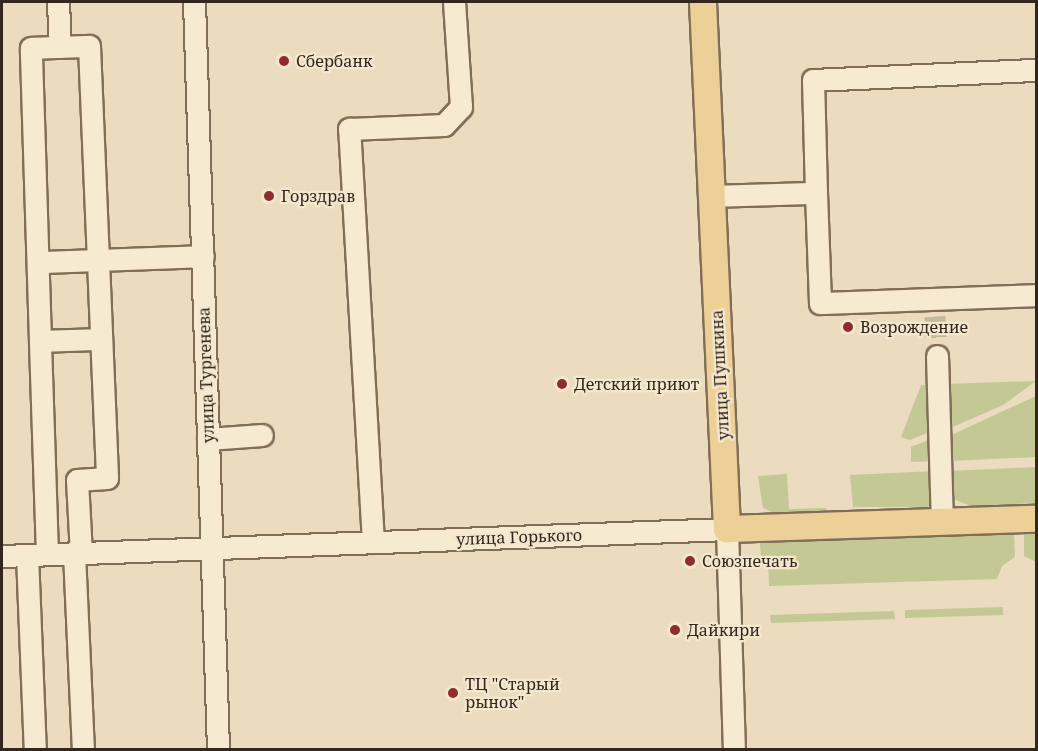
<!DOCTYPE html>
<html>
<head>
<meta charset="utf-8">
<style>
  body { margin:0 }
  #map { position:relative; width:1038px; height:751px; overflow:hidden; background:#ebdcbf; font-family:"Noto Serif",serif }
  div>[style] { position:absolute }
  .green>* { inset:0; background:#c3c894 }
  .minor-tunnel>* { height:21px; margin-top:-10.5px; transform-origin:0; background:repeating-linear-gradient(90deg,#c6b89e 0 21px,transparent 0 31px) }
  .roads { filter:drop-shadow(2px 0 #826d58) drop-shadow(-2px 0 #826d58) drop-shadow(0 2px #826d58) drop-shadow(0 -2px #826d58) }
  .minor>* { height:21px; margin:-10.5px; padding:0 10.5px; transform-origin:10.5px; border-radius:10.5px; background:#f6ead1 }
  .major>* { height:26px; margin:-13px; padding:0 13px; transform-origin:13px; border-radius:13px; background:#edd098 }
  .dots>* { width:16px; height:16px; translate:-50% -50%; box-sizing:border-box; border:3px solid #f3e7ce; border-radius:50% }
  span { translate:-50% -50%; white-space:nowrap; text-align:center; line-height:1.15; -webkit-text-stroke:4.5px #f3e7ce; paint-order:stroke }
  .poi-label { font-size:16px; color:#33261c }
  .left { translate:0 -50%; text-align:left }
  .street-label { font-size:16px; color:#33261c }
  .frame { position:absolute; inset:0; border:3px solid #33261c; pointer-events:none }
</style>
</head>
<body>
<div id="map">
  <div class="green">
    <i style="clip-path:polygon(1036px 381px,1003px 405px,946px 430px,945px 384px)"></i>
    <i style="clip-path:polygon(921px 385px,931px 385px,932px 431px,910px 440px,901px 437px)"></i>
    <i style="clip-path:polygon(1036px 396px,1036px 457px,948px 461px,947px 437px)"></i>
    <i style="clip-path:polygon(933px 438px,934px 461px,911px 462px,911px 447px)"></i>
    <i style="clip-path:polygon(1036px 467px,1036px 503px,971px 506px,950px 498px,948px 471px)"></i>
    <i style="clip-path:polygon(935px 471px,933px 503px,927px 507px,853px 507px,850px 475px)"></i>
    <i style="clip-path:polygon(787px 474px,789px 509px,826px 508px,827px 512px,777px 514px,763px 508px,758px 476px)"></i>
    <i style="clip-path:polygon(1036px 532px,1036px 562px,1024px 556px,1024px 533px)"></i>
    <i style="clip-path:polygon(1014px 534px,1015px 557px,1002px 566px,997px 579px,769px 586px,768px 558px,761px 558px,760px 543px,769px 541px)"></i>
    <i style="clip-path:polygon(1003px 607px,1003px 615px,905px 618px,905px 610px)"></i>
    <i style="clip-path:polygon(894px 611px,895px 619px,771px 623px,770px 615px)"></i>
  </div>
  <div class="minor-tunnel">
    <i style="left:935px;top:316px;width:40px;rotate:87.1deg"></i>
  </div>
  <div class="roads">
    <div class="minor">
      <i style="left:58px;top:2px;width:45px;rotate:87.5deg"></i>
      <i style="left:194px;top:2px;width:748px;rotate:88.16deg"></i>
      <i style="left:816px;top:193px;width:110px;rotate:87.9deg"></i>
      <i style="left:820px;top:303px;width:216px;rotate:-2.1deg"></i>
      <i style="left:712px;top:196px;width:104px;rotate:-1.7deg"></i>
      <i style="left:816px;top:193px;width:113px;rotate:-91.5deg"></i>
      <i style="left:813px;top:80px;width:223px;rotate:-2.6deg"></i>
      <i style="left:40px;top:262px;width:163px;rotate:-2.1deg"></i>
      <i style="left:40px;top:341px;width:293px;rotate:-91.8deg"></i>
      <i style="left:31px;top:48px;width:58px;rotate:-2deg"></i>
      <i style="left:89px;top:46px;width:432px;rotate:87.6deg"></i>
      <i style="left:107px;top:478px;width:30px;rotate:176deg"></i>
      <i style="left:77px;top:480px;width:73px;rotate:86.9deg"></i>
      <i style="left:937px;top:356px;width:166px;rotate:88.3deg"></i>
      <i style="left:208px;top:439px;width:54px;rotate:-4.2deg"></i>
      <i style="left:373px;top:542px;width:414px;rotate:-93.3deg"></i>
      <i style="left:349px;top:129px;width:95px;rotate:-2.4deg"></i>
      <i style="left:444px;top:125px;width:25px;rotate:-47deg"></i>
      <i style="left:461px;top:107px;width:105px;rotate:-93.8deg"></i>
      <i style="left:74px;top:553px;width:197px;rotate:87.4deg"></i>
      <i style="left:47px;top:554px;width:213px;rotate:-91.9deg"></i>
      <i style="left:40px;top:341px;width:61px;rotate:-1.9deg"></i>
      <i style="left:27px;top:555px;width:195px;rotate:87.7deg"></i>
      <i style="left:2px;top:556px;width:726px;rotate:-2.13deg"></i>
      <i style="left:727px;top:529px;width:221px;rotate:88.2deg"></i>
    </div>
    <div class="major">
      <i style="left:703px;top:2px;width:528px;rotate:87.39deg"></i>
      <i style="left:727px;top:529px;width:309px;rotate:-1.9deg"></i>
    </div>
  </div>
  <div class="dots">
    <i style="left:284px;top:61px;background:#8e2c30"></i>
    <i style="left:269px;top:196px;background:#8e2c30"></i>
    <i style="left:848px;top:327px;background:#8e2c30"></i>
    <i style="left:562px;top:384px;background:#8e2c30"></i>
    <i style="left:690px;top:561px;background:#8e2c30"></i>
    <i style="left:675px;top:630px;background:#8e2c30"></i>
    <i style="left:453px;top:693px;background:#8e2c30"></i>
  </div>
  <div class="poi-label">
    <span class="left" style="left:296px;top:61px">Сбербанк</span>
    <span class="left" style="left:281px;top:196px">Горздрав</span>
    <span class="left" style="left:860px;top:327px">Возрождение</span>
    <span class="left" style="left:574px;top:384px">Детский приют</span>
    <span class="left" style="left:702px;top:561px">Союзпечать</span>
    <span class="left" style="left:687px;top:630px">Дайкири</span>
    <span class="left" style="left:465px;top:693px">ТЦ "Старый<br>рынок"</span>
  </div>
  <div class="street-label">
    <span style="left:206px;top:375px;rotate:-92deg">улица Тургенева</span>
    <span style="left:720px;top:375px;rotate:-93deg">улица Пушкина</span>
    <span style="left:519px;top:537px;rotate:-2deg">улица Горького</span>
  </div>
  <div class="frame"></div>
</div>
</body>
</html>
